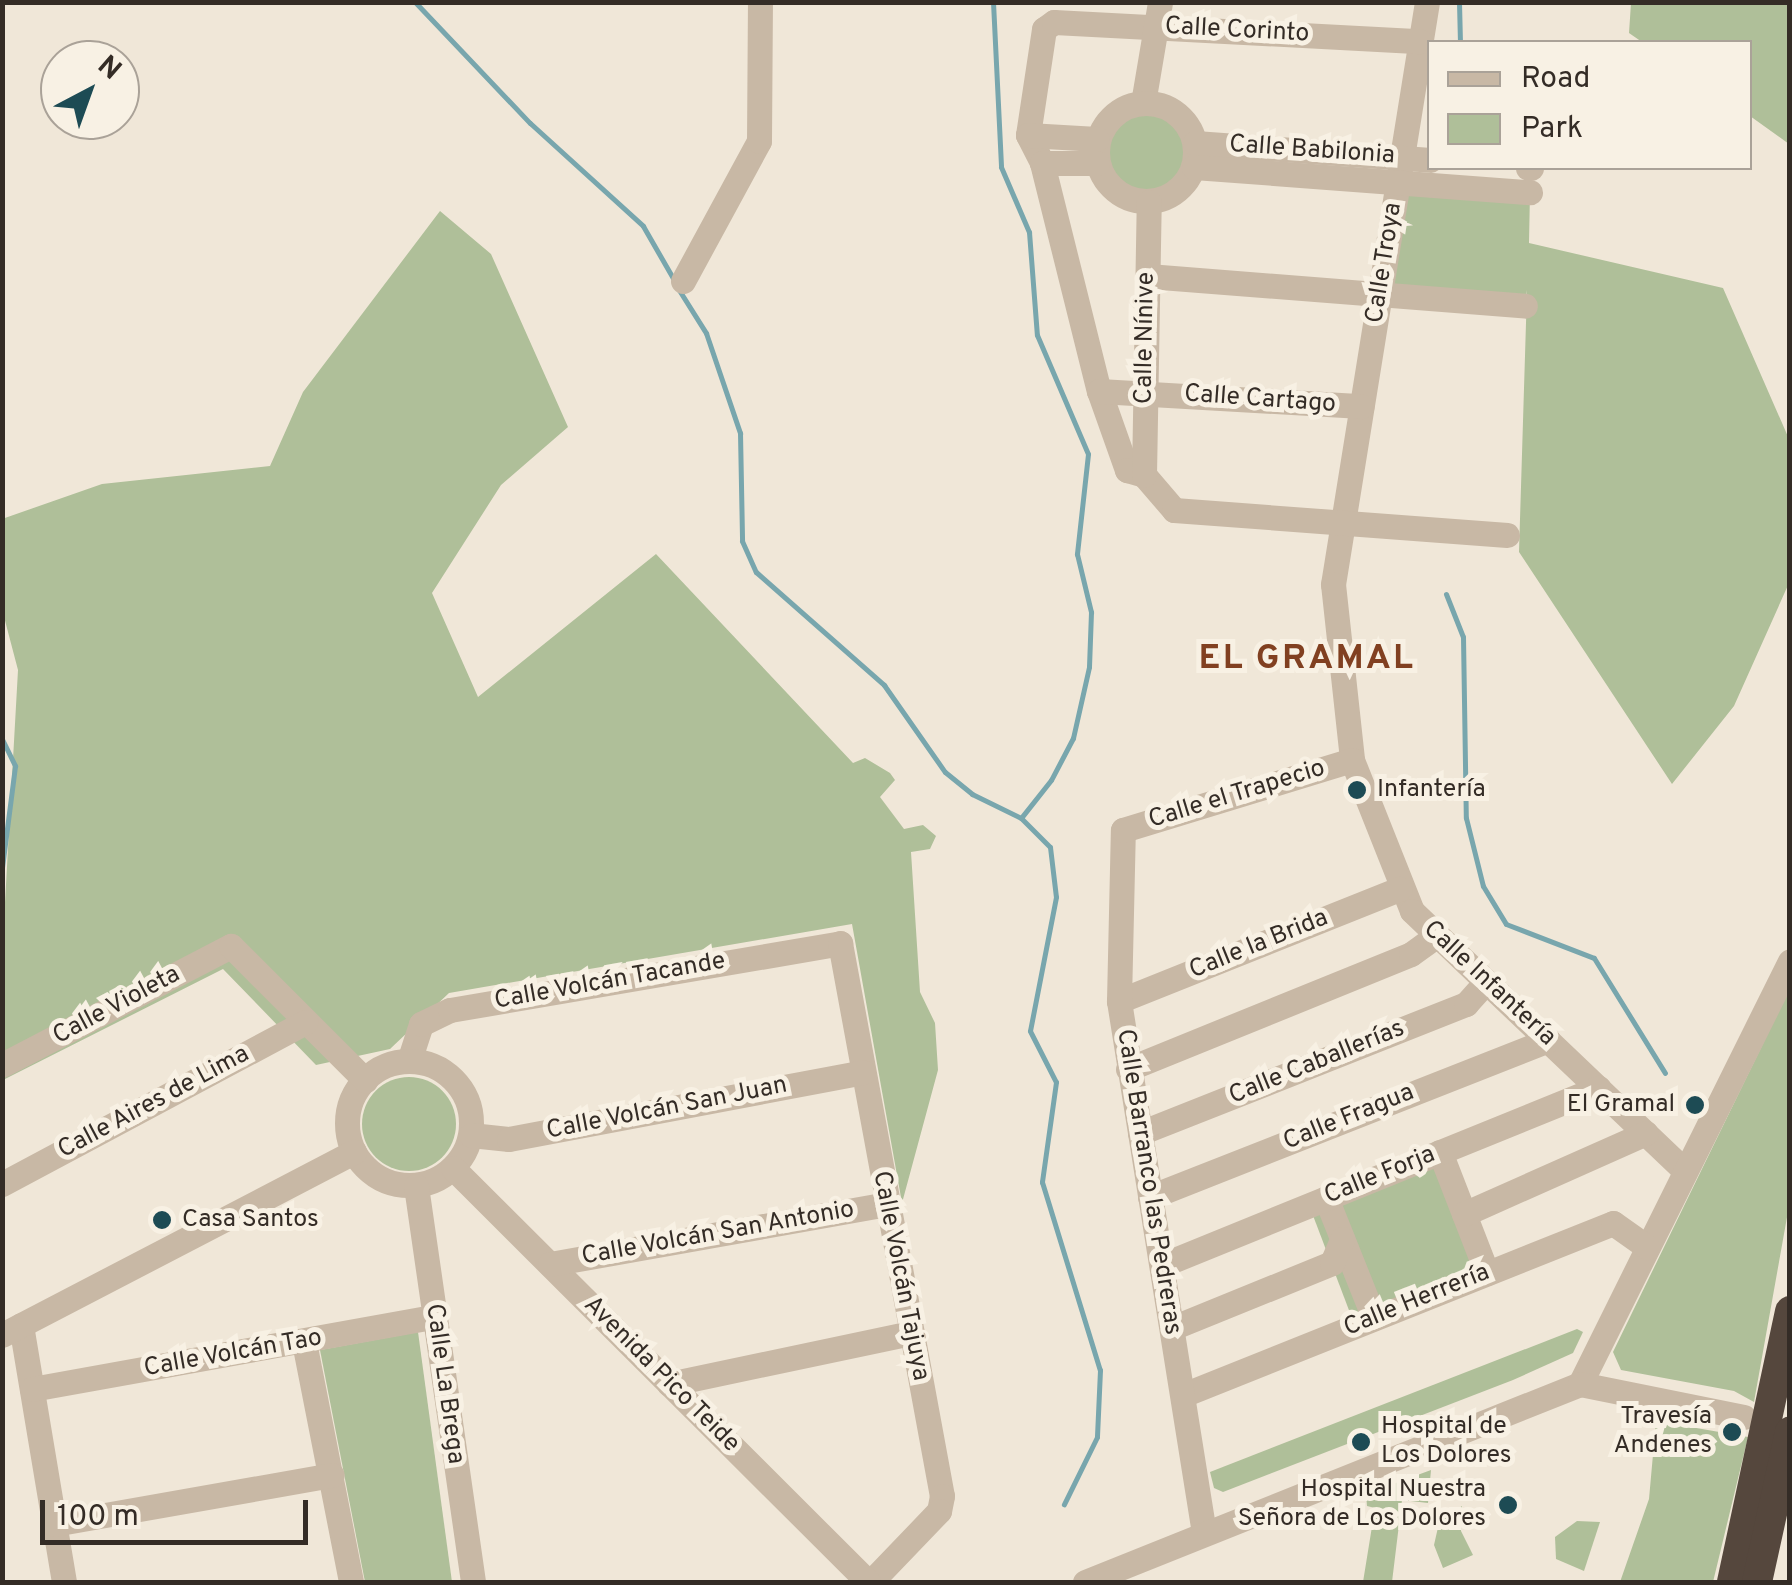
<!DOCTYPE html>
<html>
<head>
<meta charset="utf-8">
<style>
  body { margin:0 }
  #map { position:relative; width:1792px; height:1585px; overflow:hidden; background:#f0e7d8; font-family:Overpass,sans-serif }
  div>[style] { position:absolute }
  .green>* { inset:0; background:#afbf99 }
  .round { border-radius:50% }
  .stream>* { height:5px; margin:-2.5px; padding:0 2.5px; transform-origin:2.5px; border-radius:2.5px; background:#78a6ad }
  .minor>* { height:25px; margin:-12.5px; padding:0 12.5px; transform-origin:12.5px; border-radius:12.5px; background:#c8b8a5 }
  .minor>.ring { margin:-12.5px; padding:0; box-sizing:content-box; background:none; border:25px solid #c8b8a5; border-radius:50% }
  .highway>* { height:30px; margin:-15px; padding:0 15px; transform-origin:15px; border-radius:15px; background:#55473d }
  .dots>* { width:28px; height:28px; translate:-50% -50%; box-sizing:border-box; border:5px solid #f8f1e4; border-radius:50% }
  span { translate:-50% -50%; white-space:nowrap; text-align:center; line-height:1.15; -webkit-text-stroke:10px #f8f1e4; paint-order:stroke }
  .street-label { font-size:25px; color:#342c26 }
  .poi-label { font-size:25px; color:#342c26 }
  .left { translate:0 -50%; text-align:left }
  .right { translate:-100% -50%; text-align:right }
  .district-label { font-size:35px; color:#814021; font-weight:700; letter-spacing:2.5px }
  .frame { position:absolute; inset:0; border:5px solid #342c26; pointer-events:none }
  .legend { position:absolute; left:1427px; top:40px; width:325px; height:130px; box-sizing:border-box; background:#f8f1e4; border:2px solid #aaa298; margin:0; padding:12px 18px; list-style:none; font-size:30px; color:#342c26 }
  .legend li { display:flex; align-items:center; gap:20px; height:50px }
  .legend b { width:50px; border:2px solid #aaa298 }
  .north { position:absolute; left:40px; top:40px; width:100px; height:100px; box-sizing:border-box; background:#f8f1e4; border:2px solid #aaa298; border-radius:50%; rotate:41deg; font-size:28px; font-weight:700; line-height:40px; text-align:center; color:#342c26 }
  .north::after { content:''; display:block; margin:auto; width:35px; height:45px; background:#1d4b54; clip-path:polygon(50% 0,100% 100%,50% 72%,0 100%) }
  .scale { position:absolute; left:40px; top:1500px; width:268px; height:45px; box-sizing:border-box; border:5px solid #342c26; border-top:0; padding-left:12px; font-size:30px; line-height:35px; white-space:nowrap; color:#342c26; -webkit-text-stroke:8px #f8f1e4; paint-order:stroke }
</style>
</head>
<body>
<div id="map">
  <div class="green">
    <i style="clip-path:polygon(1631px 3px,1789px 3px,1789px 144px,1750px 116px,1750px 42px,1642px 42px,1629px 33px)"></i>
    <i class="round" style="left:1108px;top:114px;width:78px;height:78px"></i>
    <i style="clip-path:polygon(1397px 184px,1530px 192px,1529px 243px,1723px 288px,1789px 439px,1789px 583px,1734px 706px,1672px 784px,1519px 552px,1527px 290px,1525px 306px,1379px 296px)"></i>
    <i style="clip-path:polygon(440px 211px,491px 254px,568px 427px,501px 485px,432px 593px,478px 697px,656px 554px,853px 763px,865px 758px,890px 773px,895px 780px,880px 797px,904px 829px,923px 825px,936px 836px,930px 849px,911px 852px,920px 992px,935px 1023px,938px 1070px,902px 1203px,852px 924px,449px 993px,390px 1049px,316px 1065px,223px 969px,3px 1080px,3px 938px,18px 670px,3px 613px,2px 519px,102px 484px,270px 466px,303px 392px)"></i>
    <i style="clip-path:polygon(1789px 990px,1789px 1206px,1754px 1402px,1734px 1391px,1621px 1370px,1613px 1352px)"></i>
    <i class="round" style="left:362px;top:1077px;width:94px;height:94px"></i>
    <i style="clip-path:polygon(1440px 1152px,1487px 1273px,1355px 1326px,1309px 1205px)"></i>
    <i style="clip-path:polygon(1577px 1329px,1583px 1332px,1573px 1353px,1513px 1380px,1223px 1492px,1214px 1488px,1210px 1472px)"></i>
    <i style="clip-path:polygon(418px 1332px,452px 1582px,365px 1582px,320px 1350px)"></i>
    <i style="clip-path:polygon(1656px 1421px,1748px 1437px,1713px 1582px,1620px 1582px,1649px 1499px)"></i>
    <i style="clip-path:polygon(1431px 1470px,1428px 1503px,1402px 1500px,1392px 1582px,1363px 1582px,1375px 1508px,1367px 1506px,1366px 1494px)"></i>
    <i style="clip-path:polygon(1462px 1506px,1461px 1531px,1473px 1555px,1443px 1568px,1434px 1545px,1439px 1523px)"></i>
    <i style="clip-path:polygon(1577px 1521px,1600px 1522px,1584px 1571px,1556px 1559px,1555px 1537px)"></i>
  </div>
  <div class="stream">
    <i style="left:415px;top:2px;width:167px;rotate:46.5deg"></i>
    <i style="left:530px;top:123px;width:153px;rotate:42.3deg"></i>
    <i style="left:643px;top:226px;width:62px;rotate:60.1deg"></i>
    <i style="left:993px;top:2px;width:165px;rotate:87.2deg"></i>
    <i style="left:1001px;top:167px;width:71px;rotate:66.7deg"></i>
    <i style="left:1029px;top:232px;width:103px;rotate:85.6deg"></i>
    <i style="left:1037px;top:335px;width:129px;rotate:66.8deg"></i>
    <i style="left:1088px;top:454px;width:101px;rotate:96.3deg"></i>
    <i style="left:1077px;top:554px;width:60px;rotate:76.4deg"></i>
    <i style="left:1091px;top:612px;width:55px;rotate:92.1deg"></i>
    <i style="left:1089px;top:667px;width:73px;rotate:102.7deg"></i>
    <i style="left:1073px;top:738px;width:47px;rotate:117.6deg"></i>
    <i style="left:1051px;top:780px;width:48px;rotate:128.3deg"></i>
    <i style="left:1459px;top:2px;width:40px;rotate:88.6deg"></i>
    <i style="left:679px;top:290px;width:51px;rotate:57.9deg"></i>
    <i style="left:706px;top:333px;width:106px;rotate:71.2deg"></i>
    <i style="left:740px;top:433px;width:108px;rotate:88.9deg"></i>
    <i style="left:742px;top:541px;width:34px;rotate:66deg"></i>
    <i style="left:756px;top:572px;width:171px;rotate:41.4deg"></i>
    <i style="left:884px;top:685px;width:106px;rotate:55deg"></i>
    <i style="left:945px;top:772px;width:35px;rotate:39deg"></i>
    <i style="left:972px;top:794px;width:55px;rotate:26.1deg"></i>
    <i style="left:1021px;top:818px;width:41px;rotate:45deg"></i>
    <i style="left:1050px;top:847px;width:50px;rotate:83.2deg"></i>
    <i style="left:1056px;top:897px;width:136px;rotate:101deg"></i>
    <i style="left:1030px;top:1031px;width:57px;rotate:63deg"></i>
    <i style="left:1056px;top:1082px;width:101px;rotate:98deg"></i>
    <i style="left:1042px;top:1182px;width:197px;rotate:72.9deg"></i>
    <i style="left:1100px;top:1370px;width:67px;rotate:92.6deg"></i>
    <i style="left:1097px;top:1437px;width:75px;rotate:116.2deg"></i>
    <i style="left:1446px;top:594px;width:46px;rotate:68.4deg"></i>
    <i style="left:1463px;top:637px;width:181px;rotate:89.1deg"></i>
    <i style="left:1466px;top:818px;width:70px;rotate:76deg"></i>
    <i style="left:1483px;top:886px;width:44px;rotate:58.8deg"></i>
    <i style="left:1506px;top:924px;width:94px;rotate:21.1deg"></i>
    <i style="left:1594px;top:958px;width:135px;rotate:58.3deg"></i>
    <i style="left:2px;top:739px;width:30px;rotate:64deg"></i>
    <i style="left:15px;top:766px;width:102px;rotate:97.3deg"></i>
  </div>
  <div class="minor">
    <i style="left:1427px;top:2px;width:590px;rotate:99.17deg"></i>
    <i style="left:1333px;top:584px;width:177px;rotate:83.8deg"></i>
    <i style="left:1352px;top:760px;width:162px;rotate:68.3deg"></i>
    <i style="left:1412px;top:911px;width:376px;rotate:43.6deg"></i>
    <i style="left:1054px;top:22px;width:12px;rotate:145deg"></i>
    <i style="left:1044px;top:29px;width:107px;rotate:98.6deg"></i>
    <i style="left:1028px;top:135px;width:31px;rotate:63deg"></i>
    <i style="left:1042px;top:163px;width:235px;rotate:76deg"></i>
    <i style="left:1099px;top:391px;width:84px;rotate:70.5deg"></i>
    <i style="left:1127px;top:470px;width:18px;rotate:16deg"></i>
    <i style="left:1144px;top:475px;width:46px;rotate:49.4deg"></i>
    <i style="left:1174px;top:510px;width:334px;rotate:4.3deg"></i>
    <i style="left:1054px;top:22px;width:366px;rotate:3deg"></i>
    <i style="left:1143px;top:103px;width:102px;rotate:-80.4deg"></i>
    <i class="ring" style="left:1097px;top:103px;width:73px;height:73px"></i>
    <i style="left:1028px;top:135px;width:69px;rotate:3.3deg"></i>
    <i style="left:1195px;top:143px;width:236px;rotate:4.1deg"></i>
    <i style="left:1042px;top:163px;width:55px"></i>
    <i style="left:1194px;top:167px;width:337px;rotate:4.3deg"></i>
    <i style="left:1528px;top:168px;width:3px"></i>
    <i style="left:1148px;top:276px;width:378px;rotate:4.5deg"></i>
    <i style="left:683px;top:281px;width:159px;rotate:-61.5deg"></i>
    <i style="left:759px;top:141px;width:139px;rotate:-89.6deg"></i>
    <i style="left:1099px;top:391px;width:263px;rotate:3.3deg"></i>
    <i style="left:1144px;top:475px;width:273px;rotate:-89deg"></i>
    <i style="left:1119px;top:1001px;width:302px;rotate:-21.8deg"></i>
    <i style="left:409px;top:1061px;width:39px;rotate:-72deg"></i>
    <i style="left:421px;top:1024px;width:32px;rotate:-26deg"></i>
    <i style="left:450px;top:1010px;width:396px;rotate:-9.7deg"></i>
    <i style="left:840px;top:943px;width:562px;rotate:79.55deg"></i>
    <i style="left:942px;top:1496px;width:15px;rotate:101deg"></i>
    <i style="left:939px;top:1511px;width:98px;rotate:133.8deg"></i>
    <i class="ring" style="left:347px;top:1061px;width:99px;height:99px"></i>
    <i style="left:2px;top:1065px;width:258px;rotate:-27.5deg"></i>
    <i style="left:231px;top:946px;width:190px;rotate:45deg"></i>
    <i style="left:1128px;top:1069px;width:305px;rotate:-22.1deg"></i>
    <i style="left:1411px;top:954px;width:31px;rotate:-36deg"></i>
    <i style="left:1140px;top:1133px;width:351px;rotate:-21.6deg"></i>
    <i style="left:1466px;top:1004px;width:30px;rotate:-48deg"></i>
    <i style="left:471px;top:1135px;width:38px;rotate:6deg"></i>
    <i style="left:509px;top:1139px;width:360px;rotate:-10.7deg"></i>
    <i style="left:1440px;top:1152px;width:130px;rotate:68.8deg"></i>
    <i style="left:453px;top:1168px;width:586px;rotate:44.93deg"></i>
    <i style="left:2px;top:1184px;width:344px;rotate:-28.1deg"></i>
    <i style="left:416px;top:1186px;width:400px;rotate:81.8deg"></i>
    <i style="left:1150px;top:1197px;width:428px;rotate:-21.5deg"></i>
    <i style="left:1326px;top:1198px;width:129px;rotate:68.2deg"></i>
    <i style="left:1464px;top:1214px;width:199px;rotate:-24deg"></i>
    <i style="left:550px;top:1264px;width:341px;rotate:-10.1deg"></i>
    <i style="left:1162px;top:1265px;width:471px;rotate:-22.1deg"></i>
    <i style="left:21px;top:1325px;width:261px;rotate:80.5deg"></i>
    <i style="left:1172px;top:1328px;width:173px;rotate:-22.1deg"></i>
    <i style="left:1332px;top:1263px;width:26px;rotate:-67deg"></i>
    <i style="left:2px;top:1335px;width:397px;rotate:-27.5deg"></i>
    <i style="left:304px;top:1342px;width:245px;rotate:78.9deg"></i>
    <i style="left:669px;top:1384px;width:246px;rotate:-11.9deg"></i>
    <i style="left:1580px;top:1384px;width:472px;rotate:-63.6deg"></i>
    <i style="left:32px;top:1389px;width:408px;rotate:-10.2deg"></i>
    <i style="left:1183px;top:1395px;width:463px;rotate:-21.8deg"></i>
    <i style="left:1613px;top:1223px;width:42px;rotate:35.2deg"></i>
    <i style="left:54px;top:1524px;width:282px;rotate:-10deg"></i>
    <i style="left:1204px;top:1533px;width:539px;rotate:-99.08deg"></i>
    <i style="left:1119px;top:1001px;width:171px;rotate:-88.7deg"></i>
    <i style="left:1123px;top:830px;width:239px;rotate:-17deg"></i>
    <i style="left:1085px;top:1582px;width:533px;rotate:-21.8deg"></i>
    <i style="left:1580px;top:1384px;width:167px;rotate:11.4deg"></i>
  </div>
  <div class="highway">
    <i style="left:1732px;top:1582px;width:277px;rotate:-77.9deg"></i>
    <i style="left:1757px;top:1582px;width:154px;rotate:-77.6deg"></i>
  </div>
  <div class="dots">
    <i style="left:1357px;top:790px;background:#1d4b54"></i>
    <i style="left:1695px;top:1105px;background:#1d4b54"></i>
    <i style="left:162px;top:1220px;background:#1d4b54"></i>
    <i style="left:1732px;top:1432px;background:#1d4b54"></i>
    <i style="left:1361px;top:1442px;background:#1d4b54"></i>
    <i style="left:1508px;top:1505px;background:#1d4b54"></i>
  </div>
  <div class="street-label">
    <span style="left:1237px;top:31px;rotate:3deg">Calle Corinto</span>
    <span style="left:1312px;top:151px;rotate:4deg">Calle Babilonia</span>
    <span style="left:1385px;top:263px;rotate:-81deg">Calle Troya</span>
    <span style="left:1146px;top:338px;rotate:-89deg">Calle Nínive</span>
    <span style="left:1260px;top:400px;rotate:4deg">Calle Cartago</span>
    <span style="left:1237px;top:795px;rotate:-17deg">Calle el Trapecio</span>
    <span style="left:1259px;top:945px;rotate:-22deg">Calle la Brida</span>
    <span style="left:610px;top:982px;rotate:-10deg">Calle Volcán Tacande</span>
    <span style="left:1489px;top:984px;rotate:43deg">Calle Infantería</span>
    <span style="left:117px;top:1006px;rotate:-28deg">Calle Violeta</span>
    <span style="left:1317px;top:1063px;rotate:-22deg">Calle Caballerías</span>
    <span style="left:154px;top:1103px;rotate:-28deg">Calle Aires de Lima</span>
    <span style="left:667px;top:1109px;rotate:-11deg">Calle Volcán San Juan</span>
    <span style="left:1349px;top:1118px;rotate:-22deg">Calle Fragua</span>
    <span style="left:1380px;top:1176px;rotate:-22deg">Calle Forja</span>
    <span style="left:1148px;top:1182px;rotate:81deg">Calle Barranco las Pedreras</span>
    <span style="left:718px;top:1234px;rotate:-10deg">Calle Volcán San Antonio</span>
    <span style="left:900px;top:1276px;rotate:79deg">Calle Volcán Tajuya</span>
    <span style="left:1417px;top:1301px;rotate:-22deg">Calle Herrería</span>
    <span style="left:233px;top:1354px;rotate:-10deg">Calle Volcán Tao</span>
    <span style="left:661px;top:1375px;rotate:45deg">Avenida Pico Teide</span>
    <span style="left:444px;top:1384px;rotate:82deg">Calle La Brega</span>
  </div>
  <div class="poi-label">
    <span class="left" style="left:1377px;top:790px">Infantería</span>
    <span class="right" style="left:1675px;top:1105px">El Gramal</span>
    <span class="left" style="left:182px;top:1220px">Casa Santos</span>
    <span class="right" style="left:1712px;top:1432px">Travesía<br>Andenes</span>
    <span class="left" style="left:1381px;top:1442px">Hospital de<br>Los Dolores</span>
    <span class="right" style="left:1486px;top:1505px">Hospital Nuestra<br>Señora de Los Dolores</span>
  </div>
  <div class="district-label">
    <span style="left:1307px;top:659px">EL GRAMAL</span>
  </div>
  <div class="frame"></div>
  <ul class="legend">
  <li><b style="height:12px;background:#c8b8a5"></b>Road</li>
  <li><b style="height:28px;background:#afbf99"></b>Park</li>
  </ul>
  <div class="north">N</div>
  <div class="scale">100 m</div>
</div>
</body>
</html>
